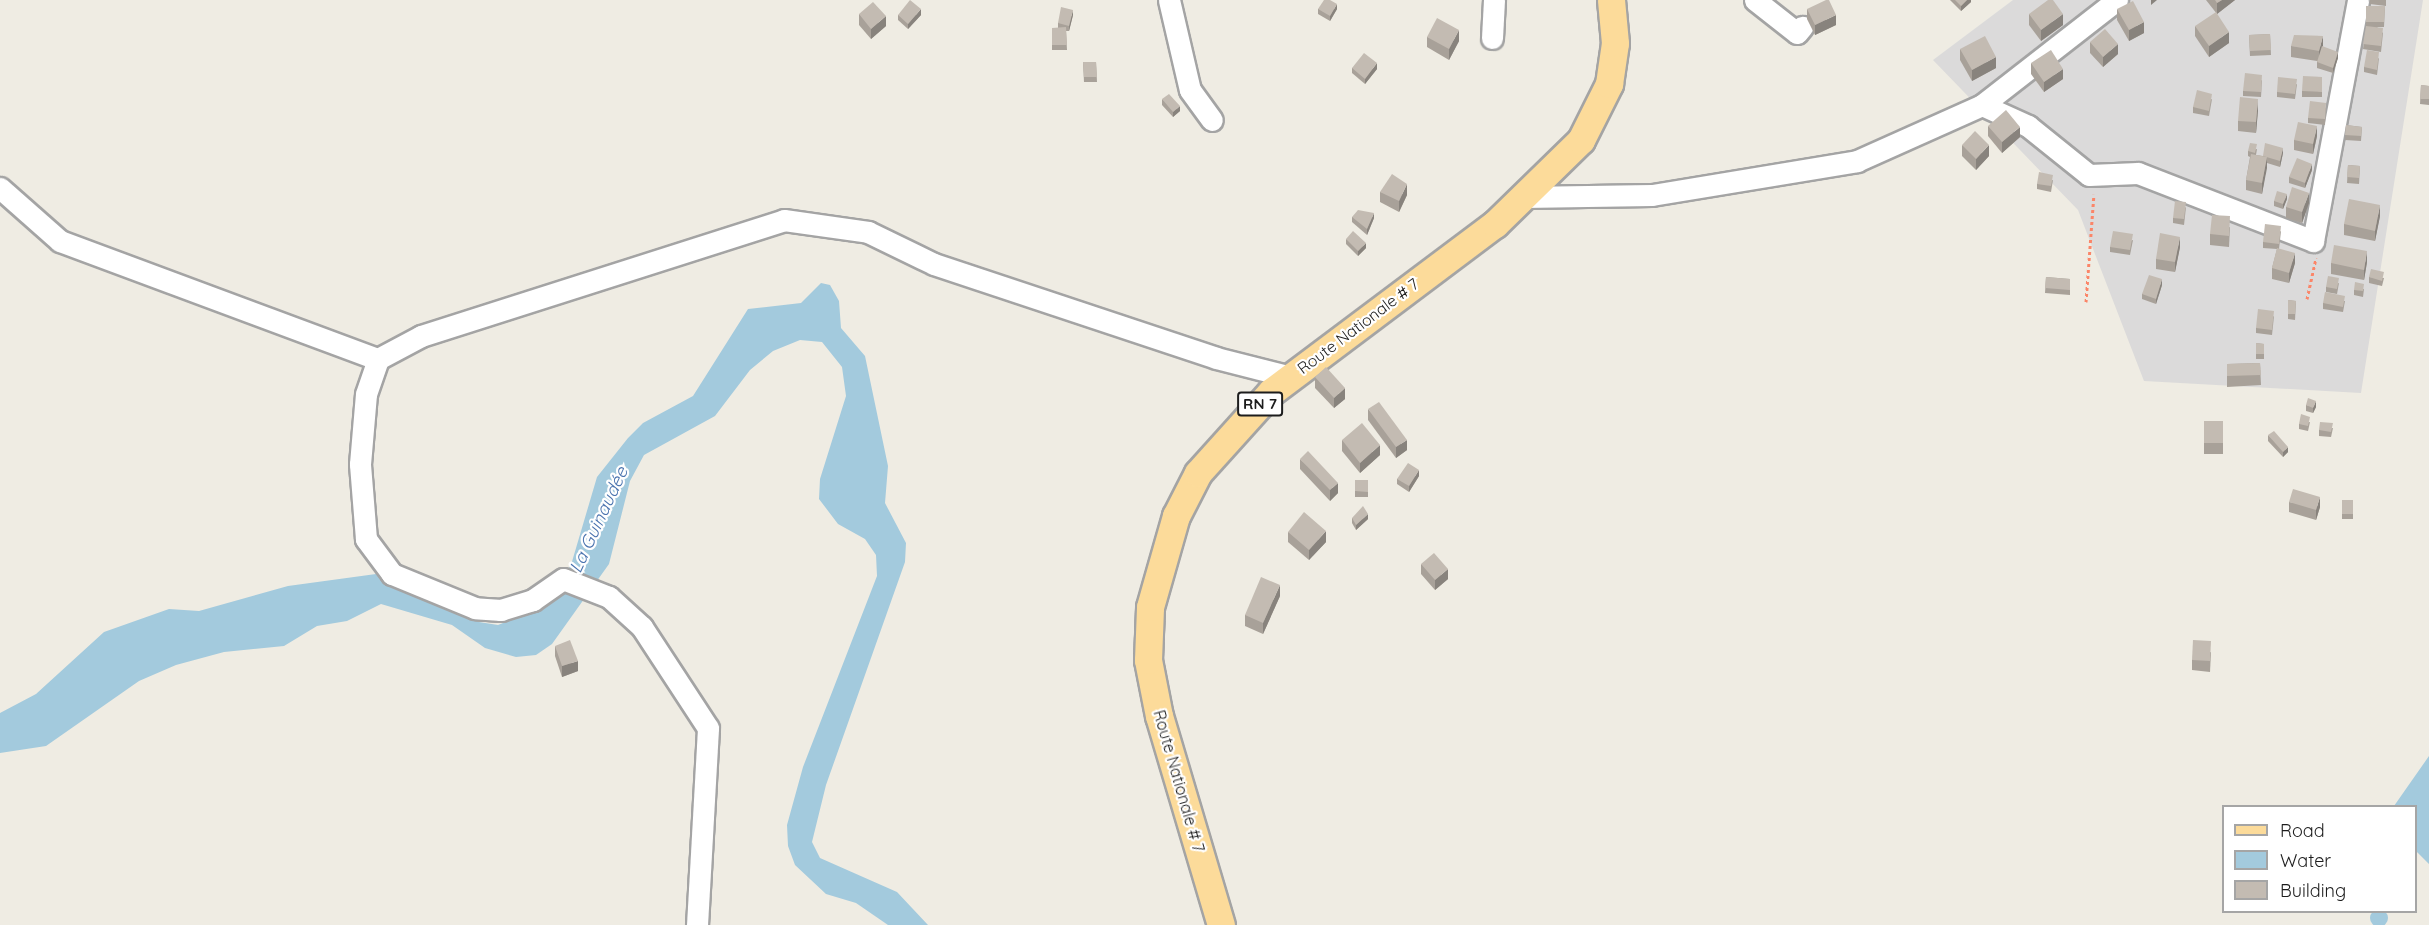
<!DOCTYPE html>
<html>
<head>
<meta charset="utf-8">
<style>
  body { margin:0 }
  #map { position:relative; width:2429px; height:925px; overflow:hidden; background:#efece3; font-family:Quicksand,sans-serif }
  div>[style] { position:absolute }
  .residential>* { inset:0; background:#dbdada }
  .water>* { inset:0; background:#a3cadd }
  .round { border-radius:50% }
  .path>* { height:3px; margin-top:-1.5px; transform-origin:0; background:repeating-linear-gradient(90deg,#fb8568 0 3px,transparent 0 6px) }
  .roads { filter:drop-shadow(2px 0 #a4a4a4) drop-shadow(-2px 0 #a4a4a4) drop-shadow(0 2px #a4a4a4) drop-shadow(0 -2px #a4a4a4) }
  .minor>* { height:21px; margin:-10.5px; padding:0 10.5px; transform-origin:10.5px; border-radius:10.5px; background:#fff }
  .major>* { height:27px; margin:-13.5px; padding:0 13.5px; transform-origin:13.5px; border-radius:13.5px; background:#fcdb9a }
  .wall>* { inset:0; background:#a8a199 }
  .shaded-wall>* { inset:0; background:#88837d }
  .building>* { inset:0; background:#c3bbb2 }
  span { translate:-50% -50%; white-space:nowrap; text-align:center; line-height:1.15; -webkit-text-stroke:4.5px #fff; paint-order:stroke }
  .shield-label span { padding:2px 4px; background:#fff; border:2px solid; border-radius:4px; -webkit-text-stroke-width:0 }
  .shield-label { font-size:15px; color:#1d1d1d; font-weight:700 }
  .street-label { font-size:16px; color:#1d1d1d }
  .water-label { font-size:18px; color:#4972ae; font-style:italic }
  .legend { position:absolute; left:2222px; top:805px; width:195px; height:108px; box-sizing:border-box; background:#fff; border:2px solid #a5a5a5; margin:0; padding:8px 10px; list-style:none; font-size:18px; color:#1d1d1d }
  .legend li { display:flex; align-items:center; gap:12px; height:30px }
  .legend b { width:30px; border:2px solid #a5a5a5 }
</style>
</head>
<body>
<div id="map">
  <div class="residential">
    <i style="clip-path:polygon(2013px 0,2423px 0,2361px 393px,2144px 381px,2078px 210px,1933px 60px)"></i>
  </div>
  <div class="water">
    <i style="clip-path:polygon(821px 283px,830px 285px,839px 301px,841px 328px,865px 356px,888px 466px,885px 503px,906px 543px,905px 562px,826px 785px,812px 842px,820px 858px,897px 892px,928px 925px,888px 925px,856px 903px,826px 894px,795px 865px,788px 846px,787px 825px,803px 767px,877px 576px,876px 555px,865px 539px,838px 524px,819px 499px,820px 479px,846px 396px,842px 367px,822px 342px,800px 340px,773px 351px,750px 370px,715px 416px,644px 455px,630px 481px,609px 564px,552px 644px,536px 655px,516px 657px,485px 648px,452px 625px,381px 604px,347px 621px,317px 626px,284px 646px,224px 652px,176px 665px,139px 681px,46px 746px,0 753px,0 713px,36px 694px,104px 632px,169px 609px,199px 611px,288px 586px,376px 574px,479px 622px,498px 625px,543px 607px,571px 565px,597px 477px,628px 438px,643px 423px,693px 396px,748px 309px,801px 303px)"></i>
    <i style="clip-path:polygon(2429px 756px,2429px 864px,2416px 851px,2416px 806px,2394px 806px)"></i>
    <i class="round" style="left:2370px;top:909px;width:18px;height:18px"></i>
  </div>
  <div class="path">
    <i style="left:2307px;top:299px;width:42px;rotate:-77.6deg"></i>
    <i style="left:2086px;top:302px;width:108px;rotate:-85.8deg"></i>
  </div>
  <div class="roads">
    <div class="minor">
      <i style="left:1169px;top:0;width:92px;rotate:76.9deg"></i>
      <i style="left:1190px;top:90px;width:37px;rotate:54deg"></i>
      <i style="left:1755px;top:0;width:53px;rotate:38.2deg"></i>
      <i style="left:1797px;top:33px;width:8px;rotate:-50deg"></i>
      <i style="left:1492px;top:38px;width:38px;rotate:-87deg"></i>
      <i style="left:1982px;top:105px;width:51px;rotate:24.5deg"></i>
      <i style="left:2028px;top:126px;width:78px;rotate:38.8deg"></i>
      <i style="left:2089px;top:175px;width:49px;rotate:-2.3deg"></i>
      <i style="left:2138px;top:173px;width:188px;rotate:21.2deg"></i>
      <i style="left:2313px;top:241px;width:245px;rotate:-79.4deg"></i>
      <i style="left:0;top:188px;width:80px;rotate:41.5deg"></i>
      <i style="left:60px;top:241px;width:339px;rotate:20.4deg"></i>
      <i style="left:1523px;top:197px;width:129px;rotate:-0.9deg"></i>
      <i style="left:1652px;top:195px;width:208px;rotate:-9.4deg"></i>
      <i style="left:1857px;top:161px;width:137px;rotate:-24.1deg"></i>
      <i style="left:1982px;top:105px;width:171px;rotate:-37.9deg"></i>
      <i style="left:697px;top:925px;width:197px;rotate:-86.8deg"></i>
      <i style="left:708px;top:728px;width:121px;rotate:-123.2deg"></i>
      <i style="left:642px;top:627px;width:45px;rotate:-137.7deg"></i>
      <i style="left:609px;top:597px;width:49px;rotate:-158.6deg"></i>
      <i style="left:563px;top:579px;width:37px;rotate:145deg"></i>
      <i style="left:533px;top:600px;width:34px;rotate:163deg"></i>
      <i style="left:501px;top:610px;width:26px;rotate:-176deg"></i>
      <i style="left:475px;top:608px;width:90px;rotate:-157.7deg"></i>
      <i style="left:392px;top:574px;width:44px;rotate:-126.6deg"></i>
      <i style="left:366px;top:539px;width:75px;rotate:-94.6deg"></i>
      <i style="left:360px;top:464px;width:70px;rotate:-85.1deg"></i>
      <i style="left:366px;top:394px;width:37px;rotate:-71deg"></i>
      <i style="left:378px;top:359px;width:49px;rotate:-28.1deg"></i>
      <i style="left:421px;top:336px;width:381px;rotate:-17.7deg"></i>
      <i style="left:784px;top:220px;width:85px;rotate:8.1deg"></i>
      <i style="left:868px;top:232px;width:73px;rotate:25.9deg"></i>
      <i style="left:934px;top:264px;width:297px;rotate:18.4deg"></i>
      <i style="left:1216px;top:358px;width:77px;rotate:14.2deg"></i>
    </div>
    <div class="major">
      <i style="left:1221px;top:925px;width:218px;rotate:-106.5deg"></i>
      <i style="left:1159px;top:716px;width:57px;rotate:-101.1deg"></i>
      <i style="left:1148px;top:660px;width:53px;rotate:-87.8deg"></i>
      <i style="left:1150px;top:607px;width:95px;rotate:-74.1deg"></i>
      <i style="left:1176px;top:516px;width:48px;rotate:-62.9deg"></i>
      <i style="left:1198px;top:473px;width:109px;rotate:-48deg"></i>
      <i style="left:1271px;top:392px;width:280px;rotate:-36.9deg"></i>
      <i style="left:1495px;top:224px;width:120px;rotate:-44.3deg"></i>
      <i style="left:1581px;top:140px;width:63px;rotate:-63.4deg"></i>
      <i style="left:1609px;top:84px;width:41px;rotate:-81.7deg"></i>
      <i style="left:1615px;top:43px;width:43px;rotate:-95.3deg"></i>
    </div>
  </div>
  <div class="wall">
    <i style="clip-path:polygon(1950px 0,1971px 0,1971px 2px,1961px 11px)"></i>
    <i style="clip-path:polygon(2206px 0,2235px 0,2217px 14px)"></i>
    <i style="clip-path:polygon(2370px 0,2386px 0,2386px 6px,2370px 4px)"></i>
    <i style="clip-path:polygon(2366px 6px,2385px 6px,2384px 27px,2377px 27px,2383px 33px,2381px 52px,2363px 49px,2366px 26px)"></i>
    <i style="clip-path:polygon(1318px 9px,1337px 9px,1330px 21px,1318px 14px)"></i>
    <i style="clip-path:polygon(1807px 9px,1836px 25px,1815px 35px,1807px 19px)"></i>
    <i style="clip-path:polygon(2117px 9px,2144px 33px,2129px 41px,2117px 20px)"></i>
    <i style="clip-path:polygon(859px 14px,886px 26px,871px 39px,859px 25px)"></i>
    <i style="clip-path:polygon(2029px 14px,2063px 25px,2041px 41px,2029px 25px)"></i>
    <i style="clip-path:polygon(898px 15px,921px 15px,908px 29px,898px 20px)"></i>
    <i style="clip-path:polygon(1073px 15px,1069px 31px,1066px 31px,1067px 50px,1052px 50px,1052px 28px,1058px 28px,1058px 23px)"></i>
    <i style="clip-path:polygon(2195px 26px,2229px 43px,2209px 57px,2195px 36px)"></i>
    <i style="clip-path:polygon(2270px 34px,2271px 55px,2250px 56px,2249px 35px)"></i>
    <i style="clip-path:polygon(1427px 37px,1459px 41px,1449px 60px,1427px 47px)"></i>
    <i style="clip-path:polygon(2090px 42px,2118px 54px,2103px 67px,2090px 53px)"></i>
    <i style="clip-path:polygon(2291px 46px,2323px 47px,2338px 58px,2333px 73px,2317px 68px,2317px 61px,2291px 57px)"></i>
    <i style="clip-path:polygon(1960px 49px,1996px 68px,1972px 81px,1960px 60px)"></i>
    <i style="clip-path:polygon(2379px 58px,2377px 75px,2364px 72px,2364px 67px)"></i>
    <i style="clip-path:polygon(1083px 62px,1096px 62px,1097px 82px,1084px 82px)"></i>
    <i style="clip-path:polygon(2031px 63px,2063px 79px,2044px 92px,2031px 74px)"></i>
    <i style="clip-path:polygon(1352px 68px,1377px 69px,1365px 84px,1352px 73px)"></i>
    <i style="clip-path:polygon(2322px 77px,2322px 97px,2302px 97px,2302px 91px)"></i>
    <i style="clip-path:polygon(2262px 80px,2261px 97px,2243px 96px,2243px 91px)"></i>
    <i style="clip-path:polygon(2297px 84px,2295px 99px,2277px 97px,2277px 92px)"></i>
    <i style="clip-path:polygon(2421px 85px,2429px 86px,2429px 105px,2420px 104px)"></i>
    <i style="clip-path:polygon(1162px 99px,1180px 111px,1173px 117px,1162px 105px)"></i>
    <i style="clip-path:polygon(2212px 99px,2209px 116px,2193px 113px,2193px 107px)"></i>
    <i style="clip-path:polygon(2326px 108px,2325px 125px,2308px 123px,2308px 118px)"></i>
    <i style="clip-path:polygon(2258px 110px,2256px 133px,2238px 131px,2238px 121px)"></i>
    <i style="clip-path:polygon(2346px 125px,2362px 127px,2361px 141px,2345px 140px)"></i>
    <i style="clip-path:polygon(1988px 126px,2020px 137px,2002px 153px,1988px 136px)"></i>
    <i style="clip-path:polygon(2317px 136px,2313px 154px,2294px 150px,2294px 140px)"></i>
    <i style="clip-path:polygon(1962px 145px,1989px 156px,1976px 170px,1962px 156px)"></i>
    <i style="clip-path:polygon(2257px 149px,2256px 155px,2263px 156px,2283px 153px,2280px 167px,2267px 163px,2262px 194px,2246px 190px,2246px 180px,2250px 157px,2248px 156px,2248px 151px)"></i>
    <i style="clip-path:polygon(2348px 165px,2360px 166px,2359px 184px,2347px 183px)"></i>
    <i style="clip-path:polygon(2312px 170px,2305px 188px,2289px 183px,2289px 177px)"></i>
    <i style="clip-path:polygon(2053px 180px,2051px 192px,2037px 189px,2037px 184px)"></i>
    <i style="clip-path:polygon(1380px 192px,1407px 195px,1399px 212px,1380px 202px)"></i>
    <i style="clip-path:polygon(2287px 199px,2283px 209px,2274px 206px,2274px 201px)"></i>
    <i style="clip-path:polygon(2309px 203px,2302px 223px,2286px 218px,2286px 207px)"></i>
    <i style="clip-path:polygon(2186px 207px,2184px 225px,2173px 223px,2173px 218px)"></i>
    <i style="clip-path:polygon(2380px 216px,2375px 241px,2344px 235px,2344px 224px)"></i>
    <i style="clip-path:polygon(1352px 217px,1374px 218px,1367px 235px,1352px 222px)"></i>
    <i style="clip-path:polygon(2230px 227px,2229px 247px,2210px 245px,2210px 234px)"></i>
    <i style="clip-path:polygon(2281px 231px,2279px 249px,2295px 263px,2289px 283px,2272px 279px,2272px 268px,2277px 249px,2263px 248px,2263px 242px)"></i>
    <i style="clip-path:polygon(1346px 239px,1366px 248px,1358px 256px,1346px 244px)"></i>
    <i style="clip-path:polygon(2133px 240px,2130px 255px,2110px 252px,2110px 247px)"></i>
    <i style="clip-path:polygon(2180px 247px,2175px 272px,2156px 269px,2156px 259px)"></i>
    <i style="clip-path:polygon(2367px 262px,2364px 280px,2331px 274px,2331px 263px)"></i>
    <i style="clip-path:polygon(2046px 277px,2070px 279px,2070px 295px,2045px 293px)"></i>
    <i style="clip-path:polygon(2369px 277px,2384px 278px,2382px 286px,2369px 283px)"></i>
    <i style="clip-path:polygon(2339px 283px,2337px 294px,2326px 292px,2326px 287px)"></i>
    <i style="clip-path:polygon(2162px 285px,2156px 304px,2142px 299px,2142px 294px)"></i>
    <i style="clip-path:polygon(2364px 289px,2363px 297px,2354px 295px,2354px 290px)"></i>
    <i style="clip-path:polygon(2288px 300px,2296px 301px,2295px 320px,2288px 319px)"></i>
    <i style="clip-path:polygon(2345px 301px,2343px 312px,2323px 309px,2323px 303px)"></i>
    <i style="clip-path:polygon(2274px 316px,2272px 335px,2256px 333px,2256px 328px)"></i>
    <i style="clip-path:polygon(2256px 343px,2264px 344px,2264px 359px,2256px 359px)"></i>
    <i style="clip-path:polygon(2260px 363px,2261px 385px,2227px 387px,2227px 364px)"></i>
    <i style="clip-path:polygon(1315px 377px,1345px 399px,1334px 408px,1315px 388px)"></i>
    <i style="clip-path:polygon(2306px 405px,2316px 407px,2313px 413px,2306px 411px)"></i>
    <i style="clip-path:polygon(1368px 409px,1407px 450px,1396px 458px,1368px 420px)"></i>
    <i style="clip-path:polygon(2204px 421px,2223px 421px,2223px 454px,2204px 454px)"></i>
    <i style="clip-path:polygon(2310px 422px,2308px 431px,2299px 429px,2299px 424px)"></i>
    <i style="clip-path:polygon(2333px 428px,2331px 437px,2319px 436px,2319px 430px)"></i>
    <i style="clip-path:polygon(2268px 435px,2288px 452px,2283px 457px,2268px 441px)"></i>
    <i style="clip-path:polygon(1342px 440px,1380px 455px,1360px 473px,1342px 451px)"></i>
    <i style="clip-path:polygon(1300px 459px,1338px 493px,1330px 501px,1300px 469px)"></i>
    <i style="clip-path:polygon(1419px 476px,1409px 492px,1397px 484px,1397px 479px)"></i>
    <i style="clip-path:polygon(1355px 480px,1368px 480px,1368px 497px,1355px 497px)"></i>
    <i style="clip-path:polygon(2342px 500px,2353px 500px,2353px 519px,2342px 519px)"></i>
    <i style="clip-path:polygon(2289px 502px,2320px 507px,2316px 520px,2289px 512px)"></i>
    <i style="clip-path:polygon(1352px 518px,1368px 519px,1356px 530px,1352px 523px)"></i>
    <i style="clip-path:polygon(1288px 532px,1326px 542px,1309px 560px,1288px 542px)"></i>
    <i style="clip-path:polygon(1421px 564px,1448px 579px,1435px 590px,1421px 574px)"></i>
    <i style="clip-path:polygon(1280px 596px,1263px 634px,1245px 626px,1245px 615px)"></i>
    <i style="clip-path:polygon(555px 646px,578px 671px,562px 677px,555px 656px)"></i>
    <i style="clip-path:polygon(2211px 652px,2210px 672px,2192px 670px,2192px 660px)"></i>
  </div>
  <div class="shaded-wall">
    <i style="clip-path:polygon(1967px 0,1971px 0,1971px 2px,1961px 11px,1961px 6px)"></i>
    <i style="clip-path:polygon(2151px 0,2157px 0,2151px 5px)"></i>
    <i style="clip-path:polygon(2222px 0,2235px 0,2217px 14px,2217px 3px)"></i>
    <i style="clip-path:polygon(1337px 4px,1337px 9px,1330px 21px,1330px 16px)"></i>
    <i style="clip-path:polygon(921px 9px,921px 15px,908px 29px,908px 24px)"></i>
    <i style="clip-path:polygon(1073px 10px,1073px 15px,1069px 31px,1069px 26px)"></i>
    <i style="clip-path:polygon(2063px 14px,2063px 25px,2041px 41px,2041px 30px)"></i>
    <i style="clip-path:polygon(1836px 15px,1836px 25px,1815px 35px,1815px 25px)"></i>
    <i style="clip-path:polygon(886px 16px,886px 26px,871px 39px,871px 29px)"></i>
    <i style="clip-path:polygon(2144px 22px,2144px 33px,2129px 41px,2129px 30px)"></i>
    <i style="clip-path:polygon(1459px 30px,1459px 41px,1449px 60px,1449px 49px)"></i>
    <i style="clip-path:polygon(2229px 32px,2229px 43px,2209px 57px,2209px 46px)"></i>
    <i style="clip-path:polygon(2323px 36px,2323px 47px,2319px 61px,2319px 51px)"></i>
    <i style="clip-path:polygon(2118px 44px,2118px 54px,2103px 67px,2103px 57px)"></i>
    <i style="clip-path:polygon(2338px 52px,2338px 58px,2333px 73px,2333px 68px)"></i>
    <i style="clip-path:polygon(1996px 57px,1996px 68px,1972px 81px,1972px 70px)"></i>
    <i style="clip-path:polygon(1377px 63px,1377px 69px,1365px 84px,1365px 79px)"></i>
    <i style="clip-path:polygon(2063px 69px,2063px 79px,2044px 92px,2044px 82px)"></i>
    <i style="clip-path:polygon(2258px 99px,2258px 110px,2256px 133px,2256px 122px)"></i>
    <i style="clip-path:polygon(1180px 106px,1180px 111px,1173px 117px,1173px 112px)"></i>
    <i style="clip-path:polygon(2317px 126px,2317px 136px,2313px 154px,2313px 144px)"></i>
    <i style="clip-path:polygon(2020px 127px,2020px 137px,2002px 153px,2002px 142px)"></i>
    <i style="clip-path:polygon(1989px 145px,1989px 156px,1976px 170px,1976px 159px)"></i>
    <i style="clip-path:polygon(2283px 148px,2283px 153px,2280px 167px,2280px 161px)"></i>
    <i style="clip-path:polygon(2267px 157px,2267px 168px,2262px 194px,2262px 183px)"></i>
    <i style="clip-path:polygon(2312px 164px,2312px 170px,2305px 188px,2305px 183px)"></i>
    <i style="clip-path:polygon(1407px 184px,1407px 195px,1399px 212px,1399px 201px)"></i>
    <i style="clip-path:polygon(2309px 193px,2309px 203px,2302px 223px,2302px 212px)"></i>
    <i style="clip-path:polygon(2287px 194px,2287px 199px,2283px 209px,2283px 204px)"></i>
    <i style="clip-path:polygon(2380px 205px,2380px 216px,2375px 241px,2375px 231px)"></i>
    <i style="clip-path:polygon(1374px 213px,1374px 218px,1367px 235px,1367px 229px)"></i>
    <i style="clip-path:polygon(2180px 237px,2180px 247px,2175px 272px,2175px 262px)"></i>
    <i style="clip-path:polygon(1366px 243px,1366px 248px,1358px 256px,1358px 251px)"></i>
    <i style="clip-path:polygon(2367px 251px,2367px 262px,2364px 280px,2364px 270px)"></i>
    <i style="clip-path:polygon(2295px 253px,2295px 263px,2289px 283px,2289px 273px)"></i>
    <i style="clip-path:polygon(2162px 279px,2162px 285px,2156px 304px,2156px 299px)"></i>
    <i style="clip-path:polygon(1345px 388px,1345px 399px,1334px 408px,1334px 398px)"></i>
    <i style="clip-path:polygon(2316px 401px,2316px 407px,2313px 413px,2313px 408px)"></i>
    <i style="clip-path:polygon(1407px 440px,1407px 450px,1396px 458px,1396px 447px)"></i>
    <i style="clip-path:polygon(1380px 445px,1380px 455px,1360px 473px,1360px 463px)"></i>
    <i style="clip-path:polygon(2288px 447px,2288px 452px,2283px 457px,2283px 452px)"></i>
    <i style="clip-path:polygon(1419px 470px,1419px 476px,1409px 492px,1409px 486px)"></i>
    <i style="clip-path:polygon(1338px 483px,1338px 493px,1330px 501px,1330px 490px)"></i>
    <i style="clip-path:polygon(2320px 497px,2320px 507px,2316px 520px,2316px 510px)"></i>
    <i style="clip-path:polygon(1368px 514px,1368px 519px,1356px 530px,1356px 525px)"></i>
    <i style="clip-path:polygon(1326px 531px,1326px 542px,1309px 560px,1309px 550px)"></i>
    <i style="clip-path:polygon(1448px 569px,1448px 579px,1435px 590px,1435px 580px)"></i>
    <i style="clip-path:polygon(1280px 585px,1280px 596px,1263px 634px,1263px 623px)"></i>
    <i style="clip-path:polygon(578px 661px,578px 671px,562px 677px,562px 666px)"></i>
  </div>
  <div class="building">
    <i style="clip-path:polygon(910px 0,921px 9px,908px 24px,898px 15px)"></i>
    <i style="clip-path:polygon(1324px 0,1330px 0,1337px 4px,1330px 16px,1318px 9px)"></i>
    <i style="clip-path:polygon(1826px 0,1829px 0,1836px 15px,1815px 25px,1807px 9px)"></i>
    <i style="clip-path:polygon(1955px 0,1967px 0,1961px 6px)"></i>
    <i style="clip-path:polygon(2048px 0,2053px 0,2063px 14px,2041px 30px,2029px 14px)"></i>
    <i style="clip-path:polygon(2215px 0,2222px 0,2217px 3px)"></i>
    <i style="clip-path:polygon(2133px 1px,2144px 22px,2129px 30px,2117px 9px)"></i>
    <i style="clip-path:polygon(873px 2px,886px 16px,871px 29px,859px 14px)"></i>
    <i style="clip-path:polygon(2366px 6px,2385px 6px,2384px 22px,2366px 22px)"></i>
    <i style="clip-path:polygon(1061px 7px,1073px 10px,1069px 26px,1058px 23px)"></i>
    <i style="clip-path:polygon(2216px 12px,2229px 32px,2209px 46px,2195px 26px)"></i>
    <i style="clip-path:polygon(1437px 18px,1459px 30px,1449px 49px,1427px 37px)"></i>
    <i style="clip-path:polygon(2366px 26px,2383px 28px,2381px 46px,2363px 44px)"></i>
    <i style="clip-path:polygon(1066px 27px,1067px 45px,1052px 45px,1052px 28px)"></i>
    <i style="clip-path:polygon(2105px 29px,2118px 44px,2103px 57px,2090px 42px)"></i>
    <i style="clip-path:polygon(2270px 34px,2271px 50px,2250px 51px,2249px 35px)"></i>
    <i style="clip-path:polygon(2294px 35px,2323px 36px,2319px 51px,2291px 46px)"></i>
    <i style="clip-path:polygon(1985px 36px,1996px 57px,1972px 70px,1960px 49px)"></i>
    <i style="clip-path:polygon(2322px 46px,2338px 52px,2333px 68px,2317px 62px)"></i>
    <i style="clip-path:polygon(2051px 50px,2063px 69px,2044px 82px,2031px 63px)"></i>
    <i style="clip-path:polygon(2367px 50px,2379px 52px,2377px 70px,2364px 67px)"></i>
    <i style="clip-path:polygon(1364px 53px,1377px 63px,1365px 79px,1352px 68px)"></i>
    <i style="clip-path:polygon(1083px 62px,1096px 62px,1097px 77px,1084px 77px)"></i>
    <i style="clip-path:polygon(2245px 73px,2262px 75px,2261px 92px,2243px 91px)"></i>
    <i style="clip-path:polygon(2303px 76px,2322px 77px,2322px 92px,2302px 91px)"></i>
    <i style="clip-path:polygon(2278px 77px,2297px 79px,2295px 94px,2277px 92px)"></i>
    <i style="clip-path:polygon(2421px 85px,2429px 86px,2429px 99px,2420px 99px)"></i>
    <i style="clip-path:polygon(2197px 90px,2212px 94px,2209px 111px,2193px 107px)"></i>
    <i style="clip-path:polygon(1169px 94px,1180px 106px,1173px 112px,1162px 99px)"></i>
    <i style="clip-path:polygon(2240px 97px,2258px 99px,2256px 122px,2238px 121px)"></i>
    <i style="clip-path:polygon(2310px 101px,2326px 103px,2325px 119px,2308px 118px)"></i>
    <i style="clip-path:polygon(2006px 110px,2020px 127px,2002px 142px,1988px 126px)"></i>
    <i style="clip-path:polygon(2298px 122px,2317px 126px,2313px 144px,2294px 140px)"></i>
    <i style="clip-path:polygon(2346px 125px,2362px 127px,2361px 136px,2345px 135px)"></i>
    <i style="clip-path:polygon(1975px 131px,1989px 145px,1976px 159px,1962px 145px)"></i>
    <i style="clip-path:polygon(2250px 143px,2257px 144px,2255px 153px,2248px 151px)"></i>
    <i style="clip-path:polygon(2265px 143px,2283px 148px,2280px 161px,2263px 156px)"></i>
    <i style="clip-path:polygon(2251px 154px,2267px 157px,2262px 183px,2246px 180px)"></i>
    <i style="clip-path:polygon(2297px 158px,2312px 164px,2305px 183px,2289px 177px)"></i>
    <i style="clip-path:polygon(2348px 165px,2360px 166px,2359px 178px,2347px 177px)"></i>
    <i style="clip-path:polygon(2039px 172px,2053px 175px,2051px 186px,2037px 184px)"></i>
    <i style="clip-path:polygon(1392px 174px,1407px 184px,1399px 201px,1380px 192px)"></i>
    <i style="clip-path:polygon(2292px 187px,2309px 193px,2302px 212px,2286px 207px)"></i>
    <i style="clip-path:polygon(2277px 191px,2287px 194px,2283px 204px,2274px 201px)"></i>
    <i style="clip-path:polygon(2349px 199px,2380px 205px,2375px 231px,2344px 224px)"></i>
    <i style="clip-path:polygon(2175px 201px,2186px 202px,2184px 219px,2173px 218px)"></i>
    <i style="clip-path:polygon(1358px 210px,1374px 213px,1367px 229px,1352px 217px)"></i>
    <i style="clip-path:polygon(2212px 215px,2230px 216px,2229px 236px,2210px 234px)"></i>
    <i style="clip-path:polygon(2265px 224px,2281px 226px,2279px 244px,2263px 242px)"></i>
    <i style="clip-path:polygon(1353px 231px,1366px 243px,1358px 251px,1346px 239px)"></i>
    <i style="clip-path:polygon(2113px 231px,2133px 234px,2130px 250px,2110px 247px)"></i>
    <i style="clip-path:polygon(2160px 233px,2180px 237px,2175px 262px,2156px 259px)"></i>
    <i style="clip-path:polygon(2334px 245px,2367px 251px,2364px 270px,2331px 263px)"></i>
    <i style="clip-path:polygon(2277px 248px,2295px 253px,2289px 273px,2272px 268px)"></i>
    <i style="clip-path:polygon(2371px 269px,2384px 272px,2382px 281px,2369px 277px)"></i>
    <i style="clip-path:polygon(2149px 275px,2162px 279px,2156px 299px,2142px 294px)"></i>
    <i style="clip-path:polygon(2328px 276px,2339px 278px,2337px 289px,2326px 287px)"></i>
    <i style="clip-path:polygon(2046px 277px,2070px 279px,2070px 290px,2045px 288px)"></i>
    <i style="clip-path:polygon(2355px 282px,2364px 284px,2363px 291px,2354px 290px)"></i>
    <i style="clip-path:polygon(2325px 292px,2345px 296px,2343px 307px,2323px 303px)"></i>
    <i style="clip-path:polygon(2288px 300px,2296px 301px,2295px 314px,2288px 314px)"></i>
    <i style="clip-path:polygon(2258px 309px,2274px 311px,2272px 330px,2256px 328px)"></i>
    <i style="clip-path:polygon(2256px 343px,2264px 344px,2264px 354px,2256px 354px)"></i>
    <i style="clip-path:polygon(2260px 363px,2261px 375px,2227px 376px,2227px 364px)"></i>
    <i style="clip-path:polygon(1326px 367px,1345px 388px,1334px 398px,1315px 377px)"></i>
    <i style="clip-path:polygon(2308px 398px,2316px 401px,2313px 408px,2306px 405px)"></i>
    <i style="clip-path:polygon(1379px 402px,1407px 440px,1396px 447px,1368px 409px)"></i>
    <i style="clip-path:polygon(2301px 414px,2310px 417px,2308px 426px,2299px 424px)"></i>
    <i style="clip-path:polygon(2204px 421px,2223px 421px,2223px 443px,2204px 443px)"></i>
    <i style="clip-path:polygon(2320px 422px,2333px 423px,2331px 432px,2319px 430px)"></i>
    <i style="clip-path:polygon(1362px 423px,1380px 445px,1360px 463px,1342px 440px)"></i>
    <i style="clip-path:polygon(2274px 431px,2288px 447px,2283px 452px,2268px 435px)"></i>
    <i style="clip-path:polygon(1308px 451px,1338px 483px,1330px 490px,1300px 459px)"></i>
    <i style="clip-path:polygon(1408px 463px,1419px 470px,1409px 486px,1397px 479px)"></i>
    <i style="clip-path:polygon(1355px 480px,1368px 480px,1368px 492px,1355px 491px)"></i>
    <i style="clip-path:polygon(2293px 489px,2320px 497px,2316px 510px,2289px 502px)"></i>
    <i style="clip-path:polygon(2342px 500px,2353px 500px,2353px 514px,2342px 514px)"></i>
    <i style="clip-path:polygon(1363px 506px,1368px 514px,1356px 525px,1352px 518px)"></i>
    <i style="clip-path:polygon(1304px 512px,1326px 531px,1309px 550px,1288px 532px)"></i>
    <i style="clip-path:polygon(1434px 553px,1448px 569px,1435px 580px,1421px 564px)"></i>
    <i style="clip-path:polygon(1261px 577px,1280px 585px,1263px 623px,1245px 615px)"></i>
    <i style="clip-path:polygon(570px 640px,578px 661px,562px 666px,555px 646px)"></i>
    <i style="clip-path:polygon(2193px 640px,2211px 641px,2210px 661px,2192px 660px)"></i>
  </div>
  <div class="shield-label">
    <span style="left:1260px;top:404px">RN 7</span>
  </div>
  <div class="street-label">
    <span style="left:1358px;top:326px;rotate:-37deg">Route Nationale # 7</span>
    <span style="left:1179px;top:781px;rotate:74deg">Route Nationale # 7</span>
  </div>
  <div class="water-label">
    <span style="left:599px;top:520px;rotate:-65deg">La Guinaudée</span>
  </div>
  <ul class="legend">
  <li><b style="height:8px;background:#fcdb9a"></b>Road</li>
  <li><b style="height:16px;background:#a3cadd"></b>Water</li>
  <li><b style="height:16px;background:#c3bbb2"></b>Building</li>
  </ul>
</div>
</body>
</html>
